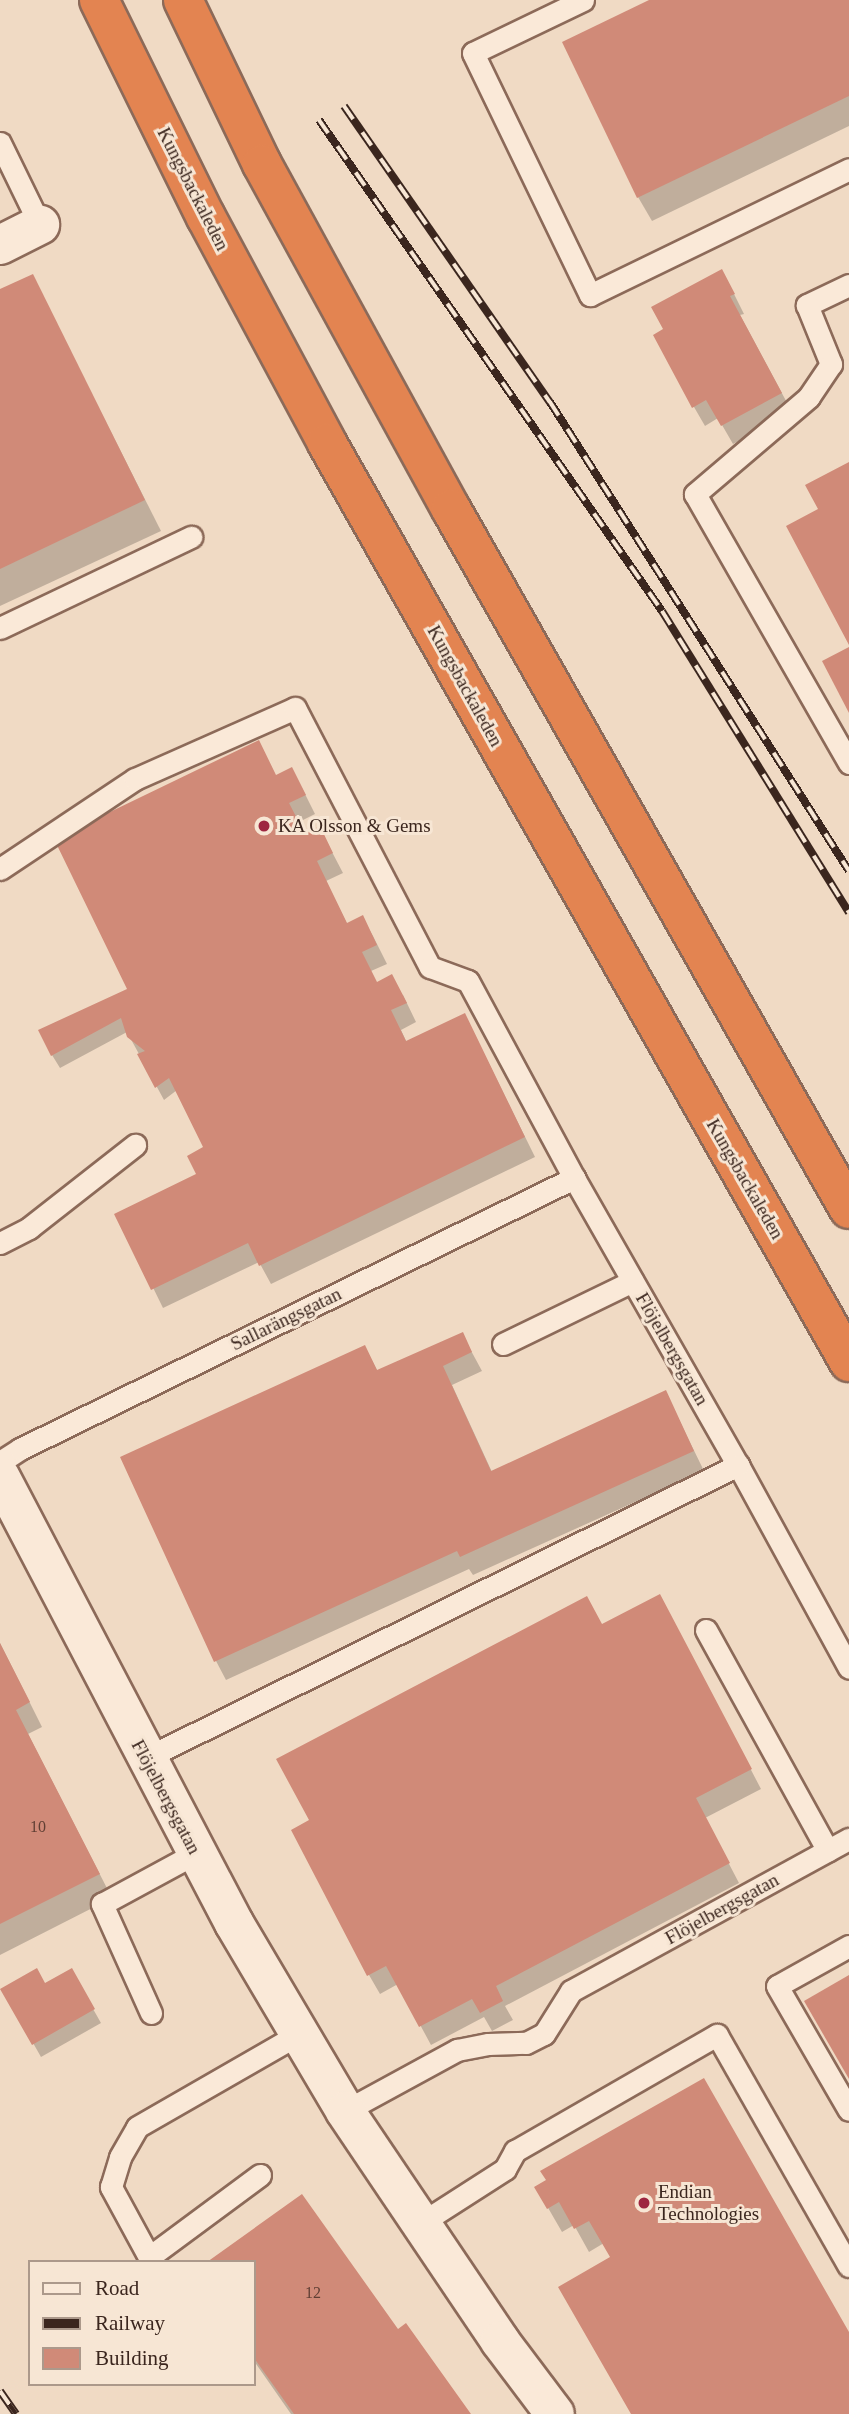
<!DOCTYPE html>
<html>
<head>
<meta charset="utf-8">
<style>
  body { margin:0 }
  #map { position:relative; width:849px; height:2414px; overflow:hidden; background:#f0dac4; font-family:Georgia,serif }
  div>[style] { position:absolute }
  .shadow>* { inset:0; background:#0003 }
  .building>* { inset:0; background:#d08a78 }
  .roads { filter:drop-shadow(2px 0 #8c6a59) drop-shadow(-2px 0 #8c6a59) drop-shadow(0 2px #8c6a59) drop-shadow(0 -2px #8c6a59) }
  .lane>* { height:21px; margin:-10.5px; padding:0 10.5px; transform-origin:10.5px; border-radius:10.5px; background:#fae9d8 }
  .street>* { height:38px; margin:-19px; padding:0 19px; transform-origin:19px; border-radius:19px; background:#fae9d8 }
  .highway>* { height:38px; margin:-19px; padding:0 19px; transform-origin:19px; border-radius:19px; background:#e38451 }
  .rail>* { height:8px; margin-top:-4px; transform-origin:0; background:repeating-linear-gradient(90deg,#f7e6d4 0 16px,#3b261e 0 32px); box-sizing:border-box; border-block:2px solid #3b261e }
  .dots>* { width:19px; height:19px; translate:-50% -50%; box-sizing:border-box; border:4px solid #f7e6d4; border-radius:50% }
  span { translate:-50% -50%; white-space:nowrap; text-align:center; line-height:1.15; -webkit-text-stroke:6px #f7e6d4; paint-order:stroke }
  .number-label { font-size:16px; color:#603f34 }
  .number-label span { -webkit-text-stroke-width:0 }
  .street-label { font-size:19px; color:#3b261e }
  .poi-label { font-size:19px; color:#3b261e }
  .left { translate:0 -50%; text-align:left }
  .legend { position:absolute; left:28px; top:2260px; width:228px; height:126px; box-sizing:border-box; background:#f7e6d4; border:2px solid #ac998b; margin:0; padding:9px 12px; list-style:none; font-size:21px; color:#3b261e }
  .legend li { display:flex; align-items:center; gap:14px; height:35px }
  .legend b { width:35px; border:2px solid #ac998b }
</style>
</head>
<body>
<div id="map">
  <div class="shadow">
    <i style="clip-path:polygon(653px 0,849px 0,849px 126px,652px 221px,638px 197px)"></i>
    <i style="clip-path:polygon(32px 276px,161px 531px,0 606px,0 291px)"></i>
    <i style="clip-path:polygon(732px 290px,744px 314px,740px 315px,792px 412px,733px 444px,718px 418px,705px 426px,694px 407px,666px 330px)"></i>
    <i style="clip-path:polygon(276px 777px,302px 788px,315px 814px,299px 822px,305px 836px,320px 829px,343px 873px,326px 881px,347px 924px,362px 917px,373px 936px,387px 964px,371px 971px,377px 984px,403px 995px,416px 1022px,401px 1030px,407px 1043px,465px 1015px,535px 1157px,271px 1284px,259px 1262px,163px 1308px,117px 1214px,198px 1175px,205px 1148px,177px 1090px,164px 1100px,127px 1032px,60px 1068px,52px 1055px,129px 990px)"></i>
    <i style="clip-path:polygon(462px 1334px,482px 1371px,452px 1385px,492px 1472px,666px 1393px,704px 1471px,473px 1575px,469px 1569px,226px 1680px,216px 1661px,365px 1347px,378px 1372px)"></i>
    <i style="clip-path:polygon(670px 1615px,761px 1789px,705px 1818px,739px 1883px,505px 2006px,513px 2020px,492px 2031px,484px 2017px,431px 2045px,398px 1984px,380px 1994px,369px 1975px,311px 1821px,602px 1626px)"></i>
    <i style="clip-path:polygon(0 1643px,42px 1727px,28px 1734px,112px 1898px,0 1955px)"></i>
    <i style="clip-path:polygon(71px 1970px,101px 2023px,41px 2057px,3px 1990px,45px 1985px)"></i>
    <i style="clip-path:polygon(536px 2187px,849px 2335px,849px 2414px,633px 2414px,613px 2258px,604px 2243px,589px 2252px,574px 2225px,562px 2232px)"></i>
    <i style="clip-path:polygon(301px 2197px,398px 2331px,468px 2414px,291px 2414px,254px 2361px,254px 2262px)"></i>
  </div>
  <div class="building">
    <i style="clip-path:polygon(649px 0,849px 0,849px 96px,637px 198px,562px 42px)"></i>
    <i style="clip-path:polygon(722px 269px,735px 294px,730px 296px,782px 393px,721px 426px,706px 400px,692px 408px,653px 335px,663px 329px,651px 307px)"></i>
    <i style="clip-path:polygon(33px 274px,145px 500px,0 569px,0 289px)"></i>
    <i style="clip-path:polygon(849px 462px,849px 645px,786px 526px,818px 509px,805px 485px)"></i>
    <i style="clip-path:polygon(849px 647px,849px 713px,822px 661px)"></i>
    <i style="clip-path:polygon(259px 740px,276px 775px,292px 767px,306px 795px,289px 803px,305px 834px,320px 826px,333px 853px,317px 861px,347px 923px,363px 915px,377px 945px,362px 952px,377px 982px,392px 974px,407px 1003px,391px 1010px,406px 1041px,465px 1013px,525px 1137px,259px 1266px,248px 1243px,151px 1290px,114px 1214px,196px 1174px,187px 1156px,203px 1147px,169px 1078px,155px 1088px,137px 1054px,145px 1051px,127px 1037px,121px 1018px,51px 1056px,38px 1030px,127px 989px,54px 839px)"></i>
    <i style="clip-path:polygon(463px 1332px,472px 1352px,443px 1366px,491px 1471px,666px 1390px,694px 1451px,460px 1557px,457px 1551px,214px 1662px,120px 1457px,365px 1345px,377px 1370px)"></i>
    <i style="clip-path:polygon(660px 1594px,752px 1769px,696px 1798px,730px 1863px,496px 1986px,503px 2001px,480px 2013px,472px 1999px,419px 2027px,386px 1966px,367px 1976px,291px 1830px,309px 1820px,276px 1759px,587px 1596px,602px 1624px)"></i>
    <i style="clip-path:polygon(0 1643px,30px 1702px,16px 1710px,100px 1874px,0 1924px)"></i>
    <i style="clip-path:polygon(37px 1968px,45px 1983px,72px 1968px,95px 2009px,32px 2045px,0 1989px)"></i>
    <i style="clip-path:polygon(849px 1975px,849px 2079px,804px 2001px)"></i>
    <i style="clip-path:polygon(704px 2078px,849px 2332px,849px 2414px,631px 2414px,558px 2287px,610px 2257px,589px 2221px,574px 2229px,559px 2202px,547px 2209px,534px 2187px,546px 2180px,540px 2171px)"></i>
    <i style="clip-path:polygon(302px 2194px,398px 2329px,406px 2323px,471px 2414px,294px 2414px,254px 2358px,254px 2262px,207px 2262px)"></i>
  </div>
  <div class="roads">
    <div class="lane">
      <i style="left:583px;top:0;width:122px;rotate:154.3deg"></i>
      <i style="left:473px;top:53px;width:269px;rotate:64.2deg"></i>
      <i style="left:590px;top:295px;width:288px;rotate:-25.9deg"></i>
      <i style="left:0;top:143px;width:91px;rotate:64deg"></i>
      <i style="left:849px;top:285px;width:47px;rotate:154.5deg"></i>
      <i style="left:807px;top:305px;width:64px;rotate:67.9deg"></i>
      <i style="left:831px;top:364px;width:40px;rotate:124deg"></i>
      <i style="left:809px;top:397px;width:150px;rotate:139.6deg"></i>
      <i style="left:695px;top:494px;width:310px;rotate:60.2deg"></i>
      <i style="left:0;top:628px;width:212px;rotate:-25.5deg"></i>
      <i style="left:0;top:869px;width:162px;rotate:-33.7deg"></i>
      <i style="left:135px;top:779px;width:175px;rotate:-23.9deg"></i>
      <i style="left:295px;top:708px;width:292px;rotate:62.5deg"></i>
      <i style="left:430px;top:967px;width:40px;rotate:20.2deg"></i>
      <i style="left:468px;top:981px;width:224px;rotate:61.7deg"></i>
      <i style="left:574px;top:1178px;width:331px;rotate:60.3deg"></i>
      <i style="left:738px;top:1465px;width:231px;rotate:61.3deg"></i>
      <i style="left:0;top:1243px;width:33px;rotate:-27deg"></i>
      <i style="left:29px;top:1228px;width:135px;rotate:-38.1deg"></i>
      <i style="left:503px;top:1344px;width:144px;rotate:-25.9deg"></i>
      <i style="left:0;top:1462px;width:24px;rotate:-33deg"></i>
      <i style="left:20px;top:1449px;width:617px;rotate:-26.07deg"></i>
      <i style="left:706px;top:1630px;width:252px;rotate:61.1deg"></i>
      <i style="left:146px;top:1758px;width:661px;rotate:-26.33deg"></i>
      <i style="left:849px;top:1946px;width:82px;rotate:150.9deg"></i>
      <i style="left:777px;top:1986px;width:143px;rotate:59.9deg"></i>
      <i style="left:151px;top:2013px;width:120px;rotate:-114.2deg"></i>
      <i style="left:102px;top:1904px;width:107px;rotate:-28.5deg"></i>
      <i style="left:345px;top:2111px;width:128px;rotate:-28.6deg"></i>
      <i style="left:457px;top:2050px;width:32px;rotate:-11deg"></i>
      <i style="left:488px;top:2044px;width:38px;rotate:-2deg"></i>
      <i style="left:526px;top:2043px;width:20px;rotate:-27deg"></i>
      <i style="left:544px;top:2034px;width:51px;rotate:-57.9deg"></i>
      <i style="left:571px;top:1991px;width:317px;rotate:-28.7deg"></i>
      <i style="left:260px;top:2175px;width:138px;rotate:143.5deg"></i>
      <i style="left:149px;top:2257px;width:80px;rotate:-118.5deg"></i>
      <i style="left:111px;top:2187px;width:31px;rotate:-73deg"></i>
      <i style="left:120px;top:2157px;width:34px;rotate:-60deg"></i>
      <i style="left:137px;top:2127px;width:187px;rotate:-29.9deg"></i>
      <i style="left:421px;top:2223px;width:100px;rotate:-32.7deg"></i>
      <i style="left:505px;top:2169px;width:21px;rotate:-61deg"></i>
      <i style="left:515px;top:2151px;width:233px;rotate:-29.9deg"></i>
      <i style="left:717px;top:2035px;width:266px;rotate:60.3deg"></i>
    </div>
    <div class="street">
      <i style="left:0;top:245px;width:45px;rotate:-26.6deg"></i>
      <i style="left:0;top:1476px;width:505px;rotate:62.37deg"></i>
      <i style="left:234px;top:1923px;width:218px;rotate:59.4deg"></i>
      <i style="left:345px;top:2111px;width:277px;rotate:56deg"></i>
      <i style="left:500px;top:2341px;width:91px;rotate:53deg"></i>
    </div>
    <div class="highway">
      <i style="left:99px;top:0;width:242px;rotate:63.8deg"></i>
      <i style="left:206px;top:217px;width:256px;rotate:61.8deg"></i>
      <i style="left:327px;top:443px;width:1057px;rotate:60.4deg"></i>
      <i style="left:183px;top:0;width:182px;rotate:64.3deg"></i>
      <i style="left:262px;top:164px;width:393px;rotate:61.3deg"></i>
      <i style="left:451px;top:509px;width:805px;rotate:60.38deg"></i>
    </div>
  </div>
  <div class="rail">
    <i style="left:344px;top:106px;width:361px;rotate:55.2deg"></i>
    <i style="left:550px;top:402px;width:556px;rotate:57.48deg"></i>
    <i style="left:319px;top:120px;width:599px;rotate:55.06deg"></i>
    <i style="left:662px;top:611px;width:355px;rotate:58.2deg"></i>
    <i style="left:0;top:2391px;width:28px;rotate:55deg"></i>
  </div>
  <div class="dots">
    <i style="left:264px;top:826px;background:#9e2640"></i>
    <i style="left:644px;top:2203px;background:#9e2640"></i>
  </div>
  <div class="number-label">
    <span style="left:38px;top:1827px">10</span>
    <span style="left:313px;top:2293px">12</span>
  </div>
  <div class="street-label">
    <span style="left:193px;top:189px;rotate:63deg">Kungsbackaleden</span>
    <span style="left:465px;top:686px;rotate:61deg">Kungsbackaleden</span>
    <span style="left:745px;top:1179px;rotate:60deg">Kungsbackaleden</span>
    <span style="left:286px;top:1319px;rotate:-26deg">Sallarängsgatan</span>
    <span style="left:672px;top:1349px;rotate:60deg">Flöjelbergsgatan</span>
    <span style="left:166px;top:1797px;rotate:62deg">Flöjelbergsgatan</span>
    <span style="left:722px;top:1909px;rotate:-29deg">Flöjelbergsgatan</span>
  </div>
  <div class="poi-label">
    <span class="left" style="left:278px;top:826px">KA Olsson &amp; Gems</span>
    <span class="left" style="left:658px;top:2203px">Endian<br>Technologies</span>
  </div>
  <ul class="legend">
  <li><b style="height:9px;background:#fae9d8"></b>Road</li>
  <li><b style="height:9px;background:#3b261e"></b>Railway</li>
  <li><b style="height:19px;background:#d08a78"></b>Building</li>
  </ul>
</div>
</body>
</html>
